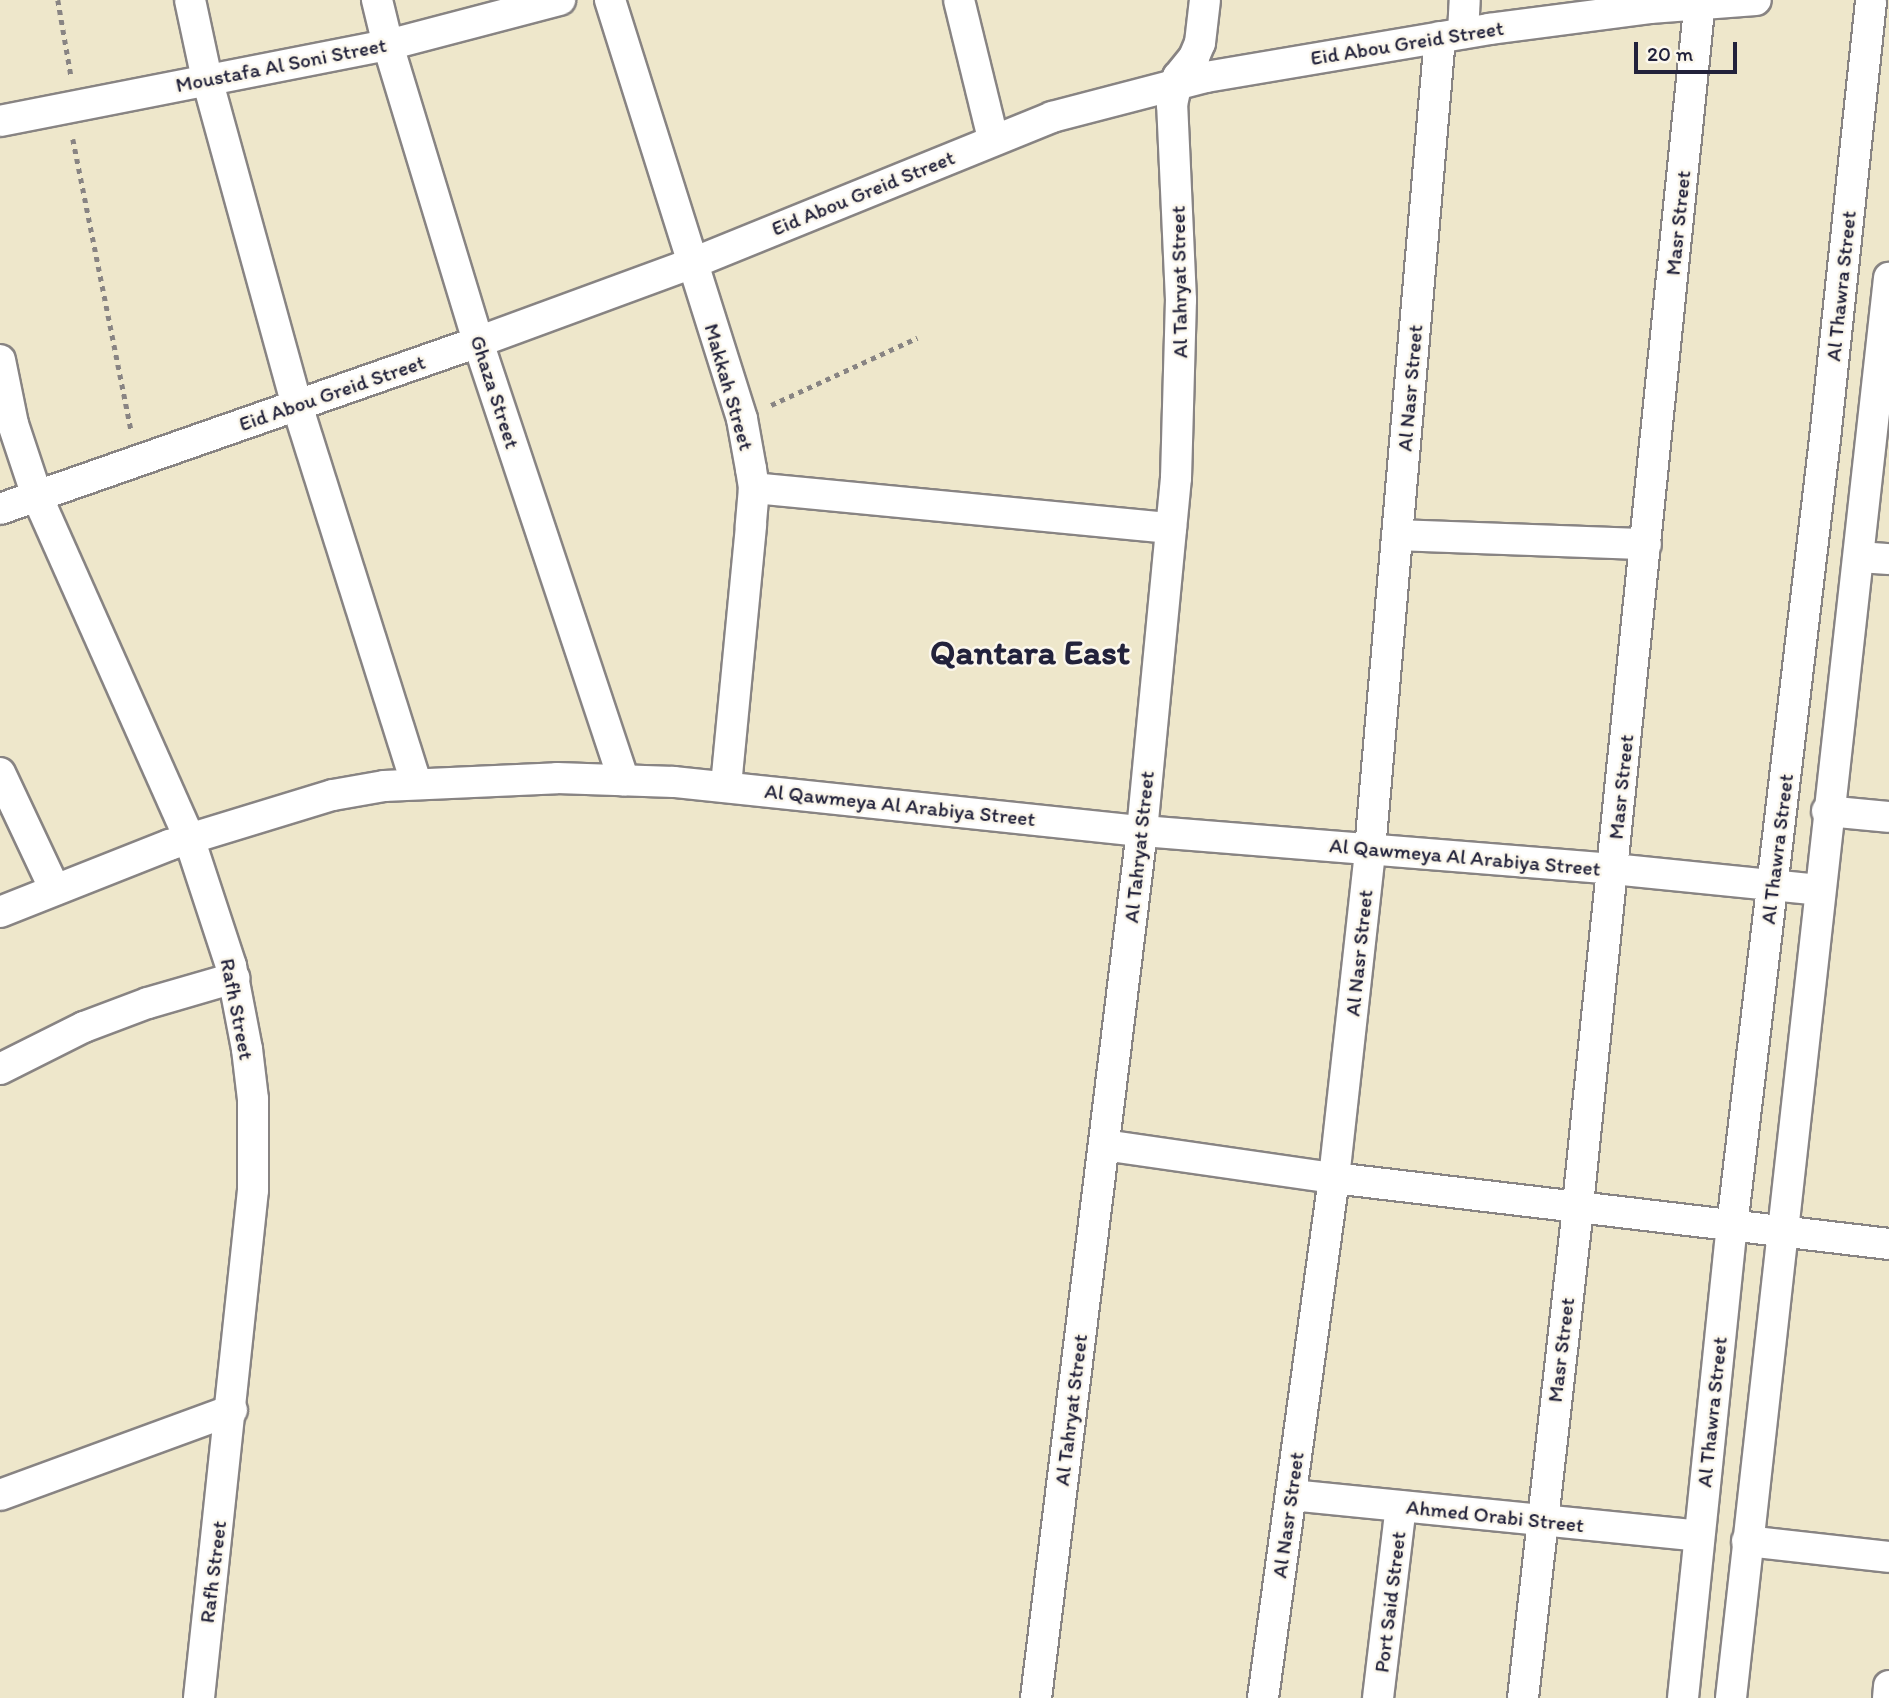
<!DOCTYPE html>
<html>
<head>
<meta charset="utf-8">
<style>
  body { margin:0 }
  #map { position:relative; width:1889px; height:1698px; overflow:hidden; background:#eee7cb; font-family:Itim,sans-serif }
  div>[style] { position:absolute }
  .path>* { height:4.5px; margin-top:-2.25px; transform-origin:0; background:repeating-linear-gradient(90deg,#888483 0 5px,transparent 0 10px) }
  .roads { filter:drop-shadow(2px 0 #888483) drop-shadow(-2px 0 #888483) drop-shadow(0 2px #888483) drop-shadow(0 -2px #888483) }
  .minor>* { height:30px; margin:-15px; padding:0 15px; transform-origin:15px; border-radius:15px; background:#fff }
  span { translate:-50% -50%; white-space:nowrap; text-align:center; line-height:1.15; -webkit-text-stroke:5px #fbf7ec; paint-order:stroke }
  .street-label { font-size:21px; color:#22223b }
  .town-label { font-size:35px; color:#22223b; font-weight:700 }
  .scale { position:absolute; left:1634px; top:42px; width:103px; height:32px; box-sizing:border-box; border:4px solid #22223b; border-top:0; padding-left:9px; font-size:21px; line-height:24px; white-space:nowrap; color:#22223b; -webkit-text-stroke:5px #fbf7ec; paint-order:stroke }
</style>
</head>
<body>
<div id="map">
  <div class="path">
    <i style="left:58px;top:0;width:76px;rotate:80.2deg"></i>
    <i style="left:73px;top:139px;width:296px;rotate:78.7deg"></i>
    <i style="left:771px;top:405px;width:161px;rotate:-24.7deg"></i>
  </div>
  <div class="roads">
    <div class="minor">
      <i style="left:190px;top:0;width:81px;rotate:77.9deg"></i>
      <i style="left:207px;top:79px;width:338px;rotate:74.6deg"></i>
      <i style="left:297px;top:405px;width:396px;rotate:72.5deg"></i>
      <i style="left:377px;top:0;width:46px;rotate:76.3deg"></i>
      <i style="left:388px;top:45px;width:310px;rotate:73.1deg"></i>
      <i style="left:478px;top:342px;width:462px;rotate:71.6deg"></i>
      <i style="left:610px;top:0;width:439px;rotate:72.5deg"></i>
      <i style="left:742px;top:419px;width:51px;rotate:79.8deg"></i>
      <i style="left:751px;top:469px;width:19px;rotate:81deg"></i>
      <i style="left:754px;top:488px;width:38px;rotate:95deg"></i>
      <i style="left:751px;top:526px;width:262px;rotate:95.5deg"></i>
      <i style="left:959px;top:0;width:142px;rotate:76.2deg"></i>
      <i style="left:1463px;top:33px;width:33px;rotate:-87deg"></i>
      <i style="left:0;top:121px;width:395px;rotate:-11.1deg"></i>
      <i style="left:388px;top:45px;width:178px;rotate:-14.7deg"></i>
      <i style="left:0;top:360px;width:65px;rotate:78.5deg"></i>
      <i style="left:13px;top:424px;width:76px;rotate:71.6deg"></i>
      <i style="left:37px;top:496px;width:374px;rotate:66deg"></i>
      <i style="left:189px;top:838px;width:135px;rotate:71.8deg"></i>
      <i style="left:231px;top:966px;width:85px;rotate:79.1deg"></i>
      <i style="left:247px;top:1049px;width:50px;rotate:83.2deg"></i>
      <i style="left:253px;top:1099px;width:91px;rotate:90deg"></i>
      <i style="left:253px;top:1190px;width:511px;rotate:96.07deg"></i>
      <i style="left:754px;top:488px;width:419px;rotate:5.5deg"></i>
      <i style="left:0;top:509px;width:506px;rotate:-19.26deg"></i>
      <i style="left:478px;top:342px;width:229px;rotate:-20.2deg"></i>
      <i style="left:693px;top:263px;width:388px;rotate:-22.1deg"></i>
      <i style="left:1052px;top:117px;width:159px;rotate:-14.6deg"></i>
      <i style="left:1206px;top:77px;width:287px;rotate:-9.6deg"></i>
      <i style="left:1489px;top:29px;width:162px;rotate:-7.4deg"></i>
      <i style="left:1650px;top:8px;width:106px;rotate:-4.3deg"></i>
      <i style="left:1397px;top:535px;width:249px;rotate:2.1deg"></i>
      <i style="left:1859px;top:557px;width:30px;rotate:4deg"></i>
      <i style="left:0;top:773px;width:129px;rotate:64.8deg"></i>
      <i style="left:1827px;top:811px;width:62px;rotate:5.5deg"></i>
      <i style="left:0;top:912px;width:182px;rotate:-21.6deg"></i>
      <i style="left:169px;top:845px;width:171px;rotate:-17deg"></i>
      <i style="left:333px;top:795px;width:52px;rotate:-10deg"></i>
      <i style="left:384px;top:786px;width:173px;rotate:-2.6deg"></i>
      <i style="left:557px;top:778px;width:117px;rotate:2deg"></i>
      <i style="left:674px;top:782px;width:471px;rotate:6deg"></i>
      <i style="left:1142px;top:831px;width:473px;rotate:4.6deg"></i>
      <i style="left:1613px;top:869px;width:207px;rotate:5.8deg"></i>
      <i style="left:0;top:1069px;width:94px;rotate:-26.6deg"></i>
      <i style="left:84px;top:1027px;width:68px;rotate:-20.6deg"></i>
      <i style="left:148px;top:1003px;width:90px;rotate:-16.2deg"></i>
      <i style="left:1104px;top:1145px;width:232px;rotate:8.2deg"></i>
      <i style="left:1334px;top:1178px;width:559px;rotate:6.78deg"></i>
      <i style="left:0;top:1495px;width:247px;rotate:-20.1deg"></i>
      <i style="left:1291px;top:1495px;width:410px;rotate:5.7deg"></i>
      <i style="left:1747px;top:1541px;width:143px;rotate:6.4deg"></i>
      <i style="left:1036px;top:1698px;width:873px;rotate:-83.03deg"></i>
      <i style="left:1142px;top:831px;width:355px;rotate:-84.5deg"></i>
      <i style="left:1176px;top:478px;width:178px;rotate:-88.4deg"></i>
      <i style="left:1181px;top:300px;width:195px;rotate:-92.6deg"></i>
      <i style="left:1172px;top:105px;width:29px;rotate:-78deg"></i>
      <i style="left:1178px;top:77px;width:26px;rotate:-51deg"></i>
      <i style="left:1194px;top:57px;width:15px;rotate:-67deg"></i>
      <i style="left:1200px;top:43px;width:43px;rotate:-83.4deg"></i>
      <i style="left:1263px;top:1698px;width:525px;rotate:-82.23deg"></i>
      <i style="left:1334px;top:1178px;width:330px;rotate:-83.7deg"></i>
      <i style="left:1370px;top:850px;width:816px;rotate:-85.08deg"></i>
      <i style="left:1378px;top:1698px;width:193px;rotate:-83.2deg"></i>
      <i style="left:1523px;top:1698px;width:496px;rotate:-83.6deg"></i>
      <i style="left:1578px;top:1205px;width:1211px;rotate:-84.22deg"></i>
      <i style="left:1683px;top:1698px;width:475px;rotate:-84.1deg"></i>
      <i style="left:1732px;top:1226px;width:792px;rotate:-83.26deg"></i>
      <i style="left:1825px;top:439px;width:441px;rotate:-84deg"></i>
      <i style="left:1731px;top:1698px;width:1429px;rotate:-83.65deg"></i>
      <i style="left:1888px;top:1698px;width:12px;rotate:-85deg"></i>
    </div>
  </div>
  <div class="street-label">
    <span style="left:1407px;top:43px;rotate:-9deg">Eid Abou Greid Street</span>
    <span style="left:281px;top:65px;rotate:-11deg">Moustafa Al Soni Street</span>
    <span style="left:863px;top:193px;rotate:-22deg">Eid Abou Greid Street</span>
    <span style="left:1678px;top:223px;rotate:-84deg">Masr Street</span>
    <span style="left:1179px;top:282px;rotate:-91deg">Al Tahryat Street</span>
    <span style="left:1841px;top:286px;rotate:-84deg">Al Thawra Street</span>
    <span style="left:729px;top:387px;rotate:74deg">Makkah Street</span>
    <span style="left:1410px;top:388px;rotate:-85deg">Al Nasr Street</span>
    <span style="left:495px;top:392px;rotate:72deg">Ghaza Street</span>
    <span style="left:332px;top:393px;rotate:-19deg">Eid Abou Greid Street</span>
    <span style="left:1621px;top:787px;rotate:-84deg">Masr Street</span>
    <span style="left:900px;top:805px;rotate:6deg">Al Qawmeya Al Arabiya Street</span>
    <span style="left:1139px;top:847px;rotate:-84deg">Al Tahryat Street</span>
    <span style="left:1777px;top:849px;rotate:-83deg">Al Thawra Street</span>
    <span style="left:1465px;top:857px;rotate:5deg">Al Qawmeya Al Arabiya Street</span>
    <span style="left:1359px;top:953px;rotate:-84deg">Al Nasr Street</span>
    <span style="left:237px;top:1009px;rotate:79deg">Rafh Street</span>
    <span style="left:1561px;top:1350px;rotate:-83deg">Masr Street</span>
    <span style="left:1071px;top:1410px;rotate:-83deg">Al Tahryat Street</span>
    <span style="left:1712px;top:1412px;rotate:-84deg">Al Thawra Street</span>
    <span style="left:1288px;top:1515px;rotate:-82deg">Al Nasr Street</span>
    <span style="left:1495px;top:1516px;rotate:6deg">Ahmed Orabi Street</span>
    <span style="left:213px;top:1572px;rotate:-83deg">Rafh Street</span>
    <span style="left:1390px;top:1602px;rotate:-83deg">Port Said Street</span>
  </div>
  <div class="town-label">
    <span style="left:1030px;top:652px">Qantara East</span>
  </div>
  <div class="scale">20 m</div>
</div>
</body>
</html>
